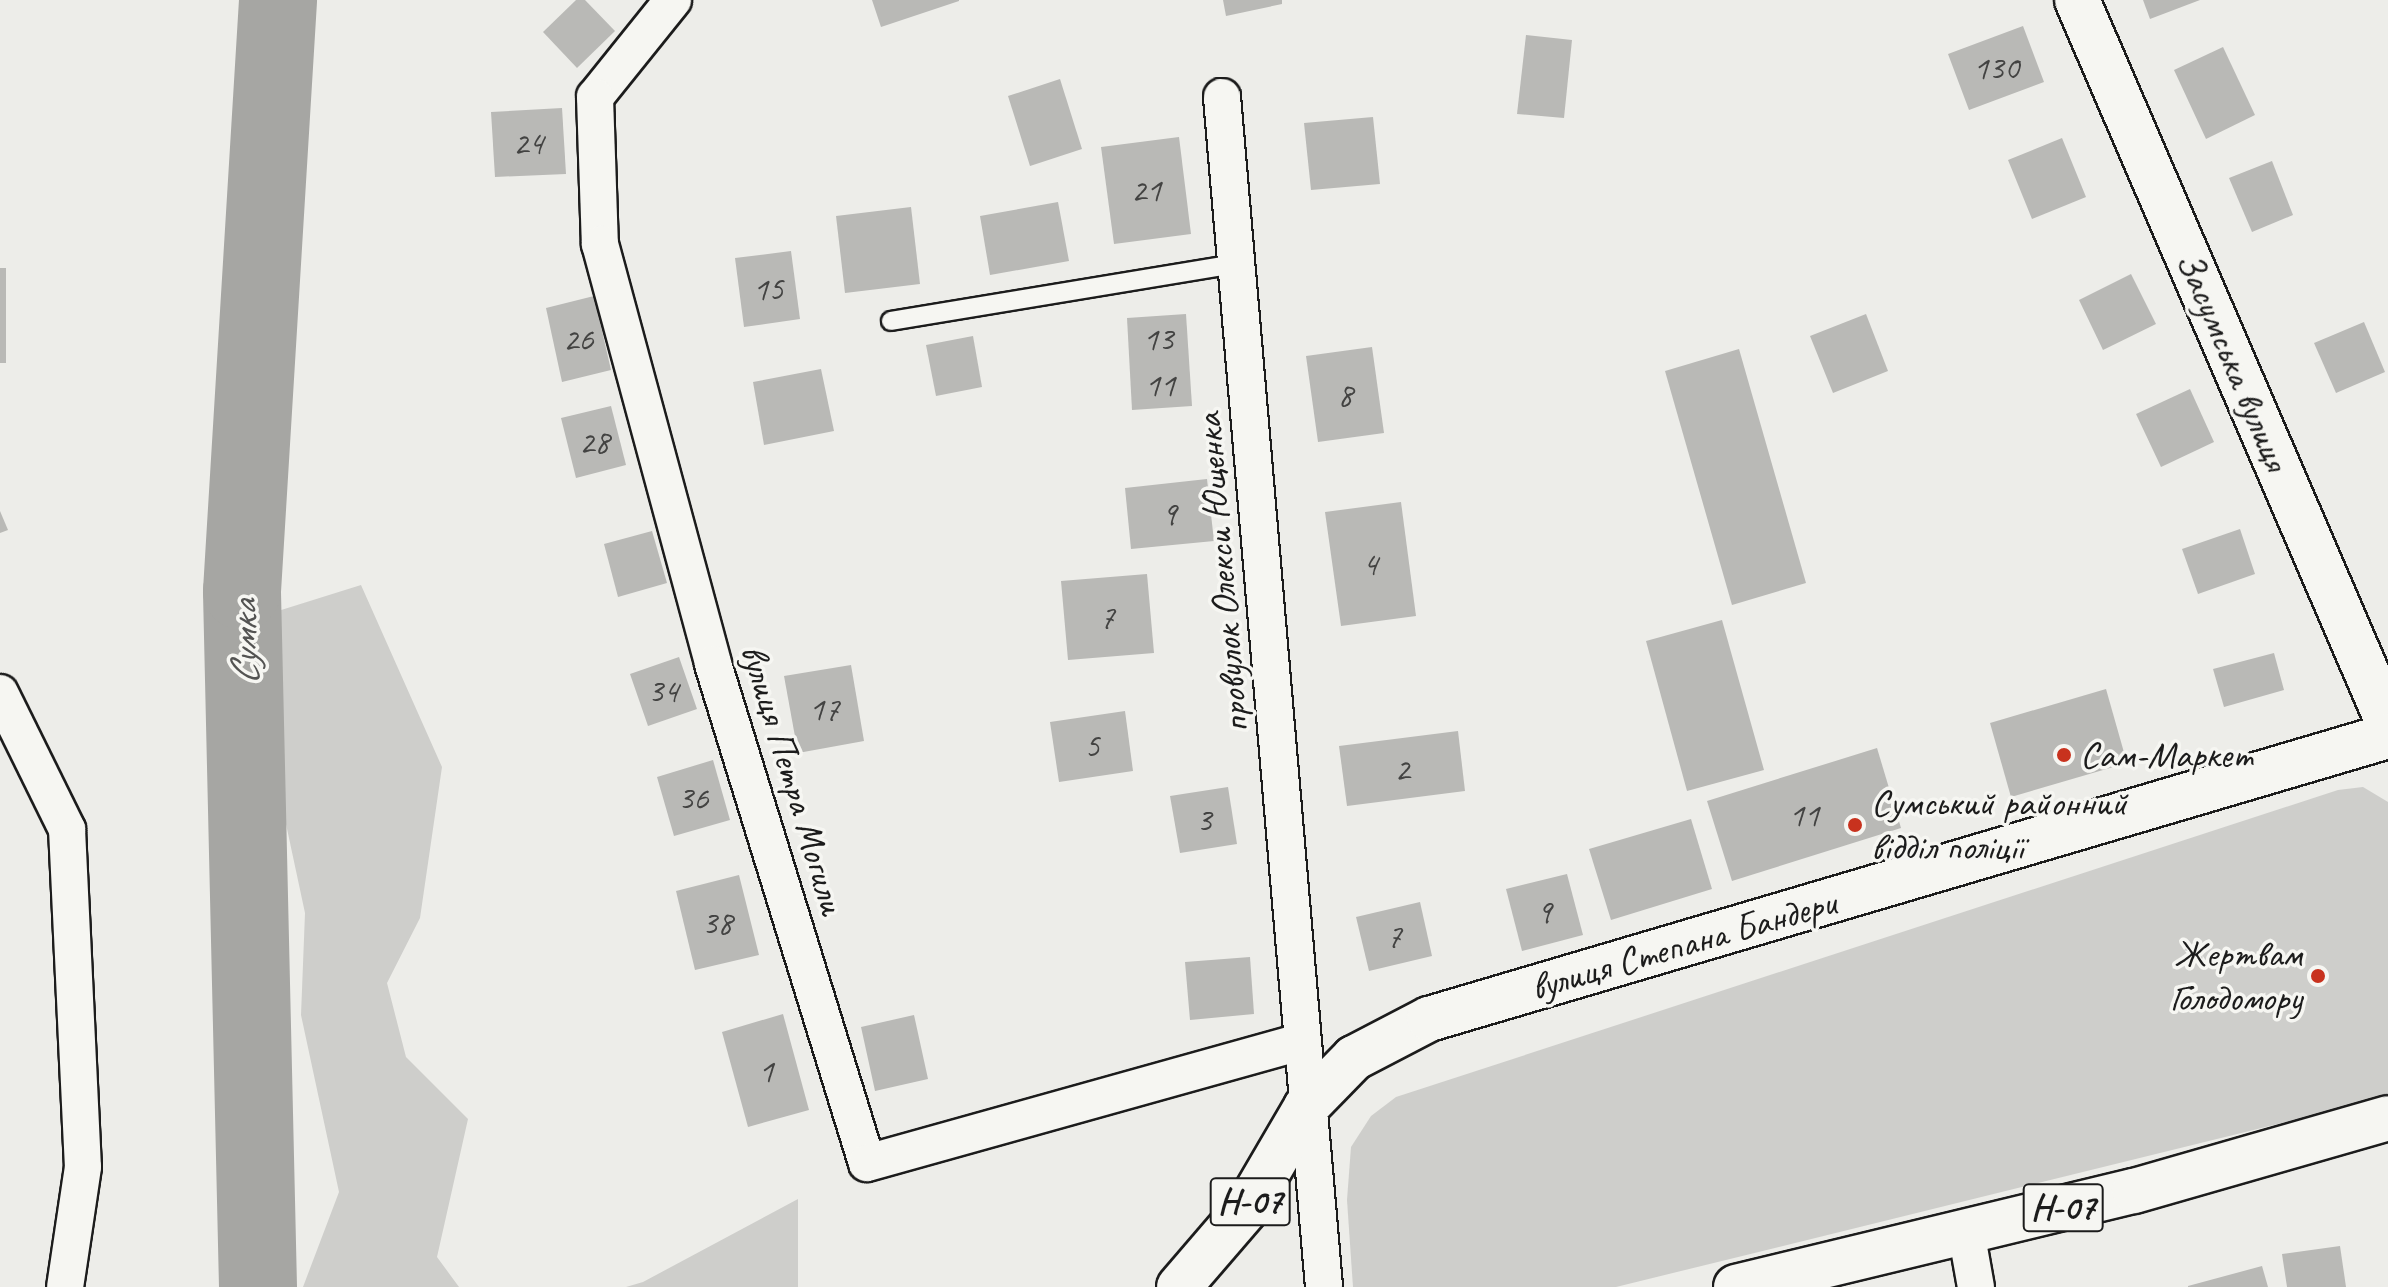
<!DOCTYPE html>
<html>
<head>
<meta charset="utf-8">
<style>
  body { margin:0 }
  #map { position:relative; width:2388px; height:1287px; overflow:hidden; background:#edede9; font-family:Caveat,sans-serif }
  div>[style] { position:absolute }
  .green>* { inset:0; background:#cececb }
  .river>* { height:78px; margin:-39px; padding:0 39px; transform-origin:39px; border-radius:39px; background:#a6a6a3 }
  .building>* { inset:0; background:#b9b9b6 }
  .roads { filter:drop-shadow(2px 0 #1c1c1c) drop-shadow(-2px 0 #1c1c1c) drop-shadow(0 2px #1c1c1c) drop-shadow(0 -2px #1c1c1c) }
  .service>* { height:18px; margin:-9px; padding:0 9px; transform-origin:9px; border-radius:9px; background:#f6f6f2 }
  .minor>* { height:36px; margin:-18px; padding:0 18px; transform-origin:18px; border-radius:18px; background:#f6f6f2 }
  .tertiary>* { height:44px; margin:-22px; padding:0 22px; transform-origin:22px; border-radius:22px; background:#f6f6f2 }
  .primary>* { height:44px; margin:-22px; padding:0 22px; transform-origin:22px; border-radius:22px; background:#f6f6f2 }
  .dots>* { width:22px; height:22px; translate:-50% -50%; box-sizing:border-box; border:4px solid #f6f6f2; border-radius:50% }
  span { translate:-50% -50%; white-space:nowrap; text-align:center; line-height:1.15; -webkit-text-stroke:7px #f6f6f2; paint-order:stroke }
  .number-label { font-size:34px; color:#434342 }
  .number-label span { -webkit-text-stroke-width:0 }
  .shield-label span { padding:2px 6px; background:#f6f6f2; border:2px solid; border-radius:6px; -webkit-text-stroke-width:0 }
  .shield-label { font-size:36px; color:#1c1c1c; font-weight:700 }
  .street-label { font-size:38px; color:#1c1c1c }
  .poi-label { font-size:38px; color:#1c1c1c }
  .left { translate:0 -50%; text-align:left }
  .right { translate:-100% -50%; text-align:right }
  .water-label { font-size:40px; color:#535352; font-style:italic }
</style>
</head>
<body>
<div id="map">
  <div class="green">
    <i style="clip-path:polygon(361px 585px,442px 767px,420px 918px,387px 983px,406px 1057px,468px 1119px,437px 1257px,459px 1287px,303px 1287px,339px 1192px,301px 1015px,305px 913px,280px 796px,278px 611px)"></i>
    <i style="clip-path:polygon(2363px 787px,2388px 802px,2388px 1097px,1616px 1287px,1353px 1287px,1347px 1200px,1351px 1147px,1371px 1116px,1396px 1097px,2338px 790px)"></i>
    <i style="clip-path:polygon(798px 1199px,798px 1287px,626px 1287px,643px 1282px)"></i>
  </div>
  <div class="river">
    <i style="left:258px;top:1287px;width:696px;rotate:-91.32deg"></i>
    <i style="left:242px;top:591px;width:592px;rotate:-86.51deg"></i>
  </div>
  <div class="building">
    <i style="clip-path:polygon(576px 0,585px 0,615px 31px,577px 68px,543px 32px)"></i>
    <i style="clip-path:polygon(872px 0,959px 0,959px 1px,881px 27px)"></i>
    <i style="clip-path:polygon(1223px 0,1282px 0,1282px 4px,1226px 16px)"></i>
    <i style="clip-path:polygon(2143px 0,2200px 0,2150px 19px)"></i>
    <i style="clip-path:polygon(2023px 26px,2044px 82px,1969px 110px,1948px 54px)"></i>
    <i style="clip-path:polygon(1526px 35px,1572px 40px,1564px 118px,1517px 114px)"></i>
    <i style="clip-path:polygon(2223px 47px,2255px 115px,2206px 139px,2174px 70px)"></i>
    <i style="clip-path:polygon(1060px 79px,1082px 149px,1030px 166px,1008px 96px)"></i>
    <i style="clip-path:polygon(562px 108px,566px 174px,495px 177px,491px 112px)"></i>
    <i style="clip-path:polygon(1373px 117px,1380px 184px,1311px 190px,1304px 123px)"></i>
    <i style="clip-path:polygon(1179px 137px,1191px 234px,1114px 244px,1101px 147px)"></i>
    <i style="clip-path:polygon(2062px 138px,2086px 197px,2032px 219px,2008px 160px)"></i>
    <i style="clip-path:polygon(2272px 161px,2293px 215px,2252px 232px,2229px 178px)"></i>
    <i style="clip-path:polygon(1058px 202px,1069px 261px,990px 275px,980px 216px)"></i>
    <i style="clip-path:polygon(911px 207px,920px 284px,845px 293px,836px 216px)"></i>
    <i style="clip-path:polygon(791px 251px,800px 319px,744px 327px,735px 258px)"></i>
    <i style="clip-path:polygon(0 268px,6px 268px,6px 363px,0 363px)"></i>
    <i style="clip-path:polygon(2131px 274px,2156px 324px,2103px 350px,2079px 300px)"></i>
    <i style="clip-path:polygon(594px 296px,611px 370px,562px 382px,546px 308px)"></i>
    <i style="clip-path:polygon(1186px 314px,1192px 406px,1132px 410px,1127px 318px)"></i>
    <i style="clip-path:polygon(1866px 314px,1888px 371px,1833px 393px,1810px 336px)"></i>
    <i style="clip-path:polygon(2364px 322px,2385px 372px,2336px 393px,2314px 343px)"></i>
    <i style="clip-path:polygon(973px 336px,982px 387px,936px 396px,926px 345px)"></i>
    <i style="clip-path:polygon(1372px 347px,1384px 433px,1318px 442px,1306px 356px)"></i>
    <i style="clip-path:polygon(1739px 349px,1806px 583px,1732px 605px,1665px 371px)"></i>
    <i style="clip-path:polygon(821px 369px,834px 431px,764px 445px,753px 382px)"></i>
    <i style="clip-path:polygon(2190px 389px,2214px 442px,2161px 467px,2136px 414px)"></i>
    <i style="clip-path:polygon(611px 406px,626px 465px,576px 478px,561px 418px)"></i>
    <i style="clip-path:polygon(1207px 479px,1214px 541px,1131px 549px,1125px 488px)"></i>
    <i style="clip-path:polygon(1401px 502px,1416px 616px,1341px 626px,1325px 512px)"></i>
    <i style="clip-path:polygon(0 511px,8px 530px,0 533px)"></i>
    <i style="clip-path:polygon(2240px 529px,2255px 574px,2198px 594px,2182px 549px)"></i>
    <i style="clip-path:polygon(652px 531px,667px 583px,618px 597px,604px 544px)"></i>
    <i style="clip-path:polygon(1147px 574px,1154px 653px,1068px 660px,1061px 581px)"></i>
    <i style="clip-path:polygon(1722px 620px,1764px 770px,1687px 791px,1646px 641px)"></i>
    <i style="clip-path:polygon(2274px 653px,2284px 690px,2224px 707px,2213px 669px)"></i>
    <i style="clip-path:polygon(679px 657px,697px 709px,648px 726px,630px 674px)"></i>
    <i style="clip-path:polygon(851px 665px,864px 741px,798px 753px,784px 676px)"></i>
    <i style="clip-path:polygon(2106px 689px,2127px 763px,2011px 797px,1990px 723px)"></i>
    <i style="clip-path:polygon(1125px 711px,1133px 771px,1059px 782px,1050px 722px)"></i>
    <i style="clip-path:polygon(1458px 731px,1465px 791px,1347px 806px,1339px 746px)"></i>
    <i style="clip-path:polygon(1877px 748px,1901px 828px,1732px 881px,1707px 801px)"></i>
    <i style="clip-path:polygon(713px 760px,730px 820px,674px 836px,657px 777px)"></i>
    <i style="clip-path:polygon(1228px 787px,1237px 844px,1180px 853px,1170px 796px)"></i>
    <i style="clip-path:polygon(1691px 819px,1712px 889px,1611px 920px,1589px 849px)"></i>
    <i style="clip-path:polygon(1567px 874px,1583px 935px,1522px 951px,1506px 889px)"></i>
    <i style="clip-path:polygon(739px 875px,759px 955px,695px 970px,676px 891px)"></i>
    <i style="clip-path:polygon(1420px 902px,1432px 956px,1369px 971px,1356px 917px)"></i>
    <i style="clip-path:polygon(1250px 957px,1254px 1014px,1190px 1020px,1185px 962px)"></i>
    <i style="clip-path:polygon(783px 1014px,809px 1110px,748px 1127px,722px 1032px)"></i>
    <i style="clip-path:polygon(914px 1015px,928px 1079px,875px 1091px,861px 1027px)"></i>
    <i style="clip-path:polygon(2340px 1246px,2346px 1287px,2287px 1287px,2282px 1254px)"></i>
    <i style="clip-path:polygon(2262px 1266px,2268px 1287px,2188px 1287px,2188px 1286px)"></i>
  </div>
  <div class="roads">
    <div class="service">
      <i style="left:891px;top:321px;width:351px;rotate:-9.4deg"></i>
    </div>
    <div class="minor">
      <i style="left:673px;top:0;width:124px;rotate:128.8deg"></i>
      <i style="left:595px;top:97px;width:147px;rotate:88.1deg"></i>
      <i style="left:600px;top:244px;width:435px;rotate:74.9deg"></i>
      <i style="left:713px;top:664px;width:522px;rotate:72.85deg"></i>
      <i style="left:867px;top:1163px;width:451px;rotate:-15.6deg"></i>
      <i style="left:1222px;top:97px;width:1194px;rotate:85.1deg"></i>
      <i style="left:0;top:693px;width:152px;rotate:63.8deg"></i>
      <i style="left:67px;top:829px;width:338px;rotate:87.3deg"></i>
      <i style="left:83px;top:1167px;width:121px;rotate:98.5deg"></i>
      <i style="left:1966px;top:1231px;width:57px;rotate:79.9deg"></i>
    </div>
    <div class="tertiary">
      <i style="left:2077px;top:0;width:786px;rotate:66.7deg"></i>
    </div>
    <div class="primary">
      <i style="left:1179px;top:1287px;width:104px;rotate:-49.3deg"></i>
      <i style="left:1247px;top:1208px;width:117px;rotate:-59.7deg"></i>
      <i style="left:1306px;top:1107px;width:69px;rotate:-45.6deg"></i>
      <i style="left:1354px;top:1058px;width:85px;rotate:-27.5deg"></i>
      <i style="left:1429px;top:1019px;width:1000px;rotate:-16.44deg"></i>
      <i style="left:1736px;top:1287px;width:409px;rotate:-13.6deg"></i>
      <i style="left:2134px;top:1191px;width:264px;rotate:-16deg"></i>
    </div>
  </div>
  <div class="dots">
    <i style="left:2064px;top:755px;background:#c8321e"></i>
    <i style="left:1855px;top:825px;background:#c8321e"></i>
    <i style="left:2318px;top:976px;background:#c8321e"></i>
  </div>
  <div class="number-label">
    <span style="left:1996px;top:68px">130</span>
    <span style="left:528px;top:143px">24</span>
    <span style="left:1146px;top:190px">21</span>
    <span style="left:768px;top:289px">15</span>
    <span style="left:578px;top:339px">26</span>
    <span style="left:1158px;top:339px">13</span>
    <span style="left:1160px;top:385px">11</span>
    <span style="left:1345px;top:395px">8</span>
    <span style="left:594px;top:442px">28</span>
    <span style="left:1169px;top:514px">9</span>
    <span style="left:1370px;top:564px">4</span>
    <span style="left:1107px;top:617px">7</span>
    <span style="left:663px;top:691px">34</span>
    <span style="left:824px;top:709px">17</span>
    <span style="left:1092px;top:746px">5</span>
    <span style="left:1402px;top:769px">2</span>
    <span style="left:693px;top:798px">36</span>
    <span style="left:1804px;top:815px">11</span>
    <span style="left:1204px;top:820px">3</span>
    <span style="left:1544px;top:912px">9</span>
    <span style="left:717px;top:923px">38</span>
    <span style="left:1394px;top:936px">7</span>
    <span style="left:766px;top:1071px">1</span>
  </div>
  <div class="shield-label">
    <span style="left:1250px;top:1202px">Н-07</span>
    <span style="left:2063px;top:1208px">Н-07</span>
  </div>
  <div class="street-label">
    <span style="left:2233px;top:361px;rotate:67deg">Засумська вулиця</span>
    <span style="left:1222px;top:573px;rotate:-95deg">провулок Олекси Ющенка</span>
    <span style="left:793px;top:779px;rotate:73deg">вулиця Петра Могили</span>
    <span style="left:1683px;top:945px;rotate:-16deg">вулиця Степана Бандери</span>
  </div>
  <div class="poi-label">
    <span class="left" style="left:2080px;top:755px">Сам-Маркет</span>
    <span class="left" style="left:1871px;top:825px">Сумський районний<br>відділ поліції</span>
    <span class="right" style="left:2302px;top:976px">Жертвам<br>Голодомору</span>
  </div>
  <div class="water-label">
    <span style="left:244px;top:643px;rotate:-91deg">Сумка</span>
  </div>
</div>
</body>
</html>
